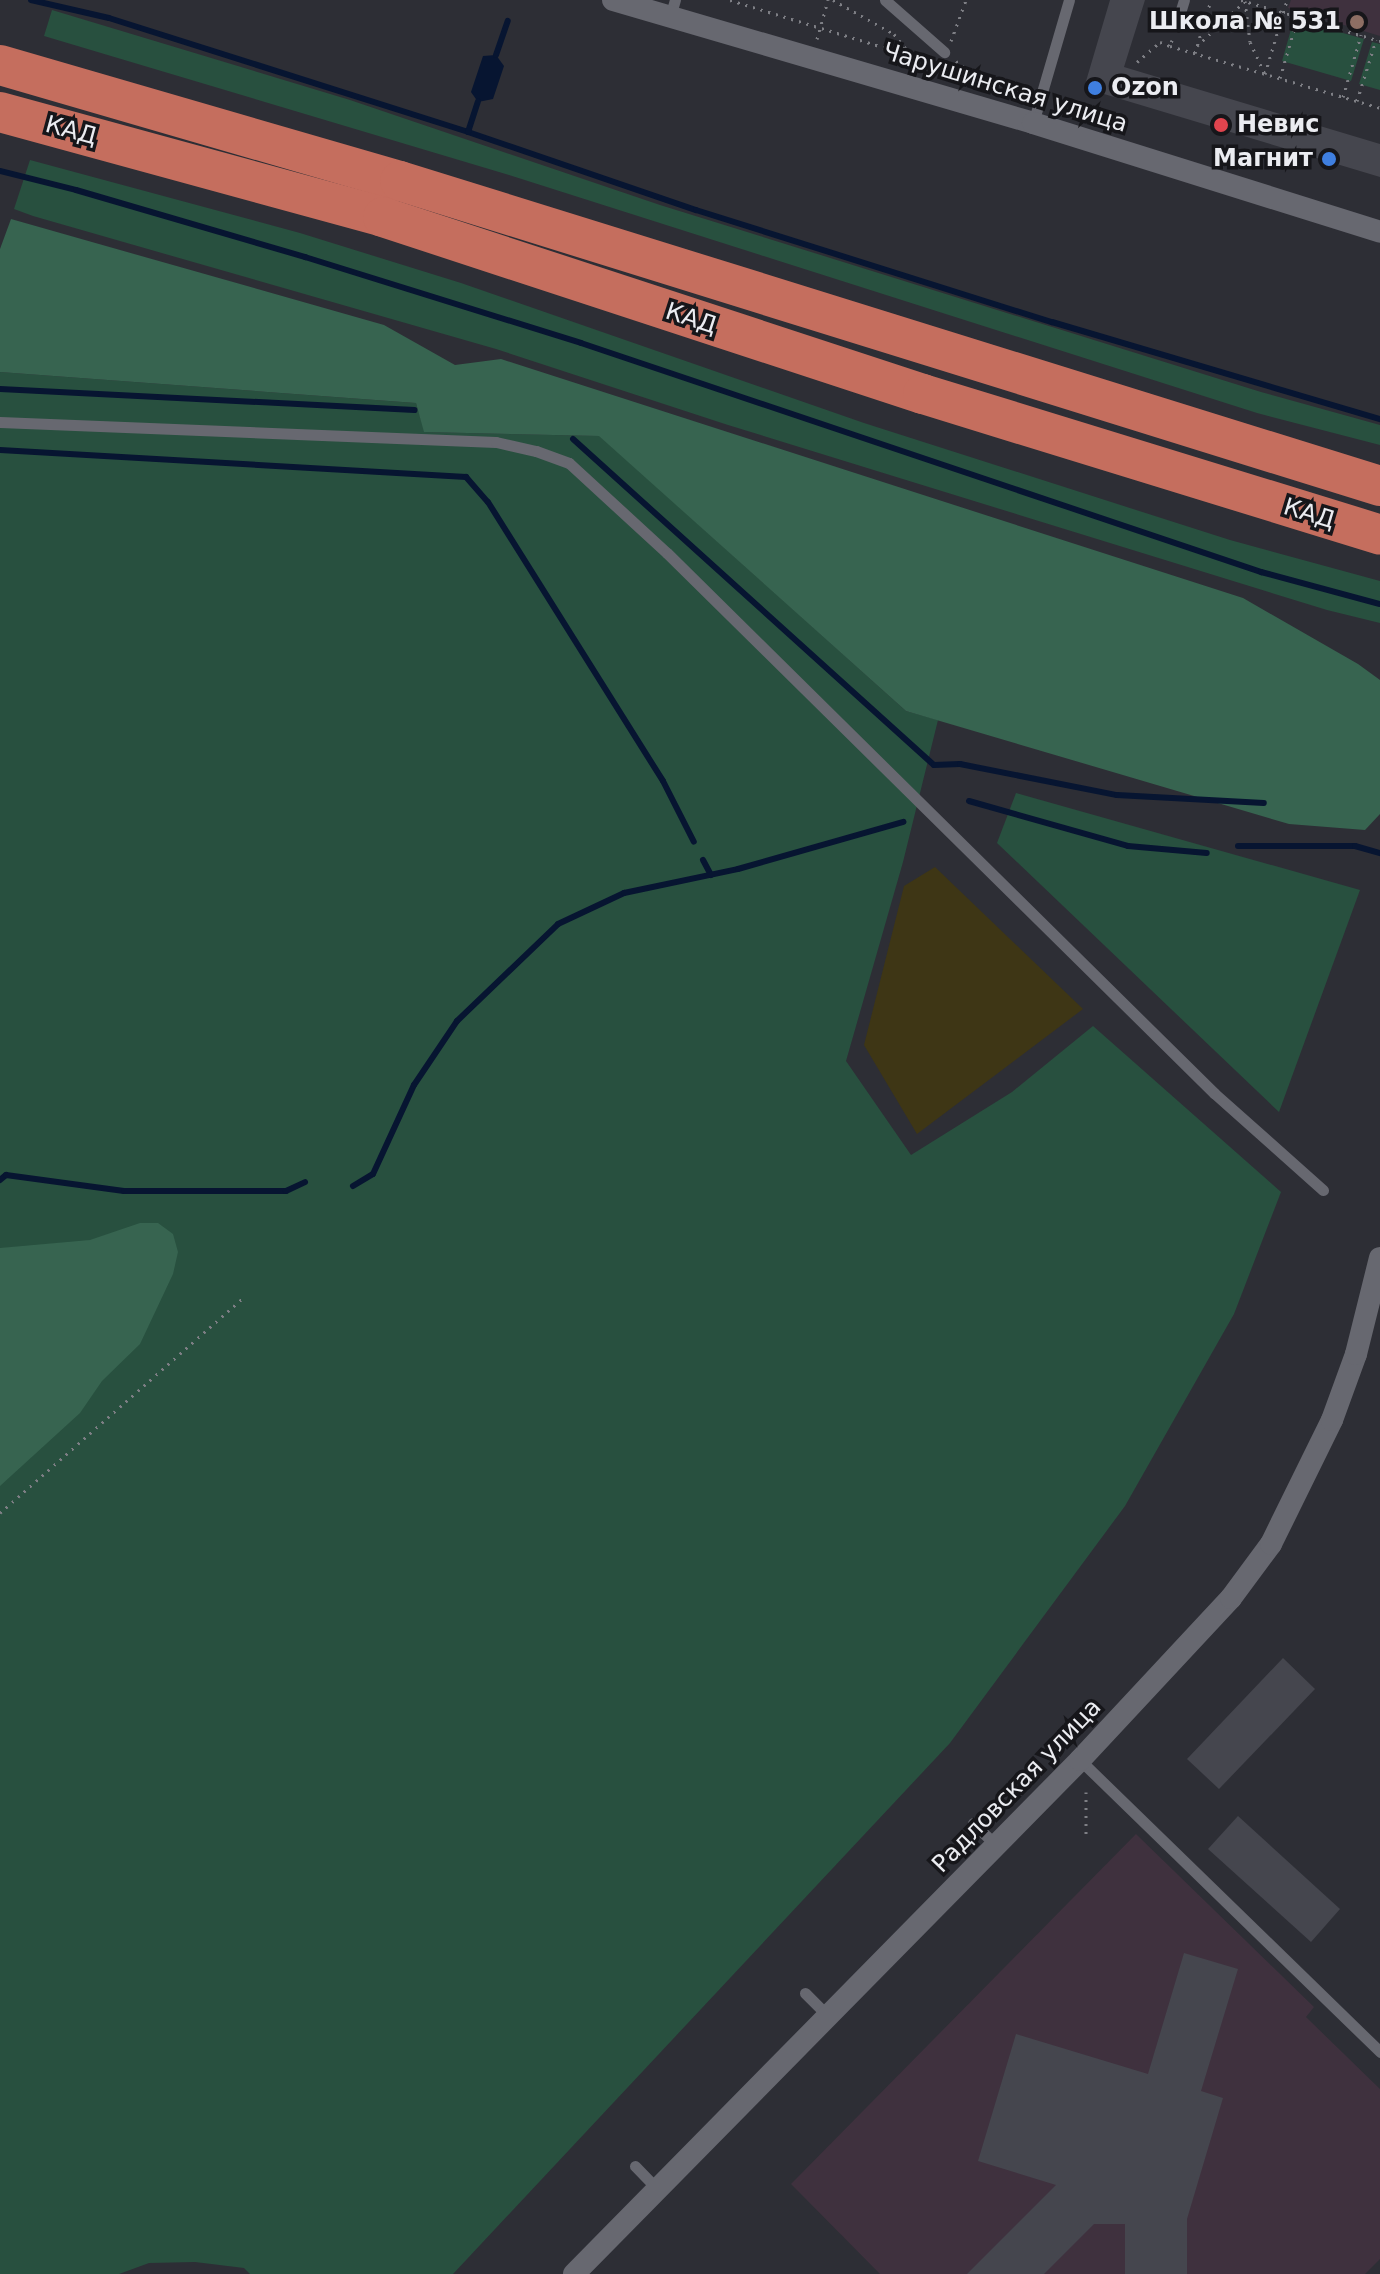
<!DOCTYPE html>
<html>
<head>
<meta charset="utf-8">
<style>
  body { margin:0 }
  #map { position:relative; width:1380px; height:2274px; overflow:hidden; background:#2d2e35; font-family:"DejaVu Sans",sans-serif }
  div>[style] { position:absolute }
  .education>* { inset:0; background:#3f313e }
  .green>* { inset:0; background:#28503f }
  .forest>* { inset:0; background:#376450 }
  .sand>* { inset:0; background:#3e3615 }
  .water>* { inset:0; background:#071531 }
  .stream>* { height:6px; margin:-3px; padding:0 3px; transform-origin:3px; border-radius:3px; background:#071531 }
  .building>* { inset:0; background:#45464e }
  .path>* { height:3px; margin-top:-1.5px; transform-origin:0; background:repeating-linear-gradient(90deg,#7e7f85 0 2px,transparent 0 8px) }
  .service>* { height:11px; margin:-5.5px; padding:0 5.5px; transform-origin:5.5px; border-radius:5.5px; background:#676870 }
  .minor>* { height:22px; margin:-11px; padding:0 11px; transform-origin:11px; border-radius:11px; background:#676870 }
  .motorway>* { height:40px; margin:-20px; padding:0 20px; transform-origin:20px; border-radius:20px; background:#c56e5e }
  .dots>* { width:22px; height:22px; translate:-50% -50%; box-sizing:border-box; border:4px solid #16161a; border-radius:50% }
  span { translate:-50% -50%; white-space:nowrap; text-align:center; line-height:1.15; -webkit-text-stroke:7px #16161a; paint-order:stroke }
  .poi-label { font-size:24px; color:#ebecf1; font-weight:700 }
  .right { translate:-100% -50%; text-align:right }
  .left { translate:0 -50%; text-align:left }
  .street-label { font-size:24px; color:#ebecf1 }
</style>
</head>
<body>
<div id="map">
  <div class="education">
    <i style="clip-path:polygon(1291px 0,1380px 0,1380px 36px,1288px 8px)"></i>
    <i style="clip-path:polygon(1136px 1834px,1314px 2007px,1306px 2017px,1380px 2089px,1380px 2259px,1365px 2274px,880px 2274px,791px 2184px)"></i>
  </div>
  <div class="green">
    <i style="clip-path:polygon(52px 10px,350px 100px,660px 205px,1261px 392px,1380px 425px,1380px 445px,1257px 413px,509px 175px,44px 36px)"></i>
    <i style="clip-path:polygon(1294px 19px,1364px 39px,1351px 81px,1282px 61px)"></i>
    <i style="clip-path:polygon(1372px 42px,1380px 44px,1380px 90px,1359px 84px)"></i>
    <i style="clip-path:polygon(30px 160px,300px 233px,461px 283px,864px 423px,1230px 540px,1380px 581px,1380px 623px,1327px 610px,728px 425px,496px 349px,33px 216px,14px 209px)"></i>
    <i style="clip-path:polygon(0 372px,416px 403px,425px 432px,600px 436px,906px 711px,938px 720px,903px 862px,846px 1061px,911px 1155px,1012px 1092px,1093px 1026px,1281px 1192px,1234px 1314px,1125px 1506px,950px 1743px,453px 2274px,250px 2274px,244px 2268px,195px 2262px,149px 2263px,119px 2274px,0 2274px)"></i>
    <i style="clip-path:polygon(1016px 793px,1360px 890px,1279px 1112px,997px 843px)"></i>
  </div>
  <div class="forest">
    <i style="clip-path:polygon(11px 219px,384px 325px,455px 365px,501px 359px,1243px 598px,1358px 664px,1380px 680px,1380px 814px,1365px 830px,1289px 824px,906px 711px,599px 436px,424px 432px,416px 403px,0 372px,0 249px)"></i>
    <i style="clip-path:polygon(140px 1223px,158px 1223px,173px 1234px,178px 1252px,173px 1274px,140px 1344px,102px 1381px,80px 1413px,0 1486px,0 1248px,90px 1240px)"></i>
  </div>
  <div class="sand">
    <i style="clip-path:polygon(935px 867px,1083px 1009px,917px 1134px,864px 1045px,904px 886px)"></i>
  </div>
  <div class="water">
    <i style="clip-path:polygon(496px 55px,504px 66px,493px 99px,478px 102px,471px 92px,483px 56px)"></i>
  </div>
  <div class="stream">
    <i style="left:31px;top:0;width:80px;rotate:13deg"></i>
    <i style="left:109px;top:18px;width:377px;rotate:17.6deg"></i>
    <i style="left:468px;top:132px;width:241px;rotate:18.9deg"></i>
    <i style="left:696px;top:210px;width:373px;rotate:17.5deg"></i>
    <i style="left:1052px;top:322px;width:342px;rotate:16.5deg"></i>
    <i style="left:496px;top:55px;width:36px;rotate:-71deg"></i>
    <i style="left:468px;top:132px;width:32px;rotate:-72deg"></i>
    <i style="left:0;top:171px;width:78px;rotate:14deg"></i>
    <i style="left:76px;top:190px;width:239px;rotate:16.3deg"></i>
    <i style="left:305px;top:257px;width:289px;rotate:17.3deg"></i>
    <i style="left:581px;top:343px;width:718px;rotate:18.61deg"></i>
    <i style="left:1261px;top:572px;width:123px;rotate:15.1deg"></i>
    <i style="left:0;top:389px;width:415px;rotate:2.9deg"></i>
    <i style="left:573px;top:439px;width:486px;rotate:42.1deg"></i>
    <i style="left:934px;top:765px;width:26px;rotate:-2deg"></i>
    <i style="left:960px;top:764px;width:160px;rotate:11.2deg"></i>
    <i style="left:1117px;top:795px;width:147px;rotate:3.1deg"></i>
    <i style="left:0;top:450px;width:467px;rotate:3.3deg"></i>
    <i style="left:466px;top:477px;width:33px;rotate:49deg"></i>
    <i style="left:488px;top:502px;width:329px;rotate:57.9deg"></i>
    <i style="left:663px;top:781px;width:68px;rotate:63.1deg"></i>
    <i style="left:969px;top:801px;width:165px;rotate:15.8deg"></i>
    <i style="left:1128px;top:846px;width:79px;rotate:5.1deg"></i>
    <i style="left:1238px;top:846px;width:117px"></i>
    <i style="left:1355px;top:846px;width:26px;rotate:16deg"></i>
    <i style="left:703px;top:860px;width:17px;rotate:62deg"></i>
    <i style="left:0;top:1180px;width:8px;rotate:-40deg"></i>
    <i style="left:6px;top:1175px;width:119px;rotate:7.7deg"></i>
    <i style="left:124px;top:1191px;width:162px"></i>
    <i style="left:286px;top:1191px;width:21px;rotate:-25deg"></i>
    <i style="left:353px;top:1186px;width:23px;rotate:-31deg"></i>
    <i style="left:373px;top:1174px;width:98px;rotate:-65.3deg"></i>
    <i style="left:414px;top:1085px;width:77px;rotate:-56.1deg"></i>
    <i style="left:457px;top:1021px;width:140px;rotate:-43.8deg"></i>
    <i style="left:558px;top:924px;width:73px;rotate:-25.2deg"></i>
    <i style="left:624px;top:893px;width:116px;rotate:-11.9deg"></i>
    <i style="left:738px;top:869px;width:172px;rotate:-15.9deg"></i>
  </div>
  <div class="building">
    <i style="clip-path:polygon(1110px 0,1145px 0,1124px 67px,1380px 144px,1380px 177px,1084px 88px)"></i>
    <i style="clip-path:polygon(1283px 1658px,1315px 1689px,1219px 1789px,1187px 1759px)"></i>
    <i style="clip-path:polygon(1238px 1816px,1340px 1909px,1311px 1942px,1208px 1849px)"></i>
    <i style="clip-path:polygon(1184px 1953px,1238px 1969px,1201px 2091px,1223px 2098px,1187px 2219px,1187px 2274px,1125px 2274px,1125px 2224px,1094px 2224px,1044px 2274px,967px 2274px,1056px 2185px,978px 2161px,1016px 2034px,1148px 2074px)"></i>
  </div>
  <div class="path">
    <i style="left:730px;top:0;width:210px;rotate:17.1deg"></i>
    <i style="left:833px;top:0;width:70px;rotate:29.1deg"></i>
    <i style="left:894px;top:34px;width:27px;rotate:51deg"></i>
    <i style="left:1241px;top:0;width:145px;rotate:16.4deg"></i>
    <i style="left:1245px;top:1px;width:41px;rotate:83deg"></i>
    <i style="left:1250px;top:42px;width:35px;rotate:65deg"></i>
    <i style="left:817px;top:39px;width:41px;rotate:-74.2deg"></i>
    <i style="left:1172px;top:40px;width:6px;rotate:108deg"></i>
    <i style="left:1170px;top:46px;width:219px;rotate:16.4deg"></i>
    <i style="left:951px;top:41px;width:44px;rotate:-69.9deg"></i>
    <i style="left:1197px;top:46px;width:64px;rotate:-43.1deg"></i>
    <i style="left:1195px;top:53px;width:55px;rotate:-73.2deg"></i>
    <i style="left:956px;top:61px;width:24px;rotate:36deg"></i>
    <i style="left:1137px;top:62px;width:30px;rotate:-41deg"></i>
    <i style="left:1160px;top:42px;width:11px;rotate:22deg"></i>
    <i style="left:945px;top:67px;width:85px;rotate:17.2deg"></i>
    <i style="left:1265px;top:74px;width:77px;rotate:-73.4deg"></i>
    <i style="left:1280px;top:78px;width:64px;rotate:-73.6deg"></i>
    <i style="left:1343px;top:97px;width:65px;rotate:-73.8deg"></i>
    <i style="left:1357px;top:101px;width:64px;rotate:-72.7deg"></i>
    <i style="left:0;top:1513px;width:326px;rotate:-41.5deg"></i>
    <i style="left:1086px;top:1792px;width:46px;rotate:90deg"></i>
  </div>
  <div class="service">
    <i style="left:885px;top:0;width:79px;rotate:41.4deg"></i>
    <i style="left:670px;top:17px;width:18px;rotate:-74deg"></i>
    <i style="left:1176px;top:26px;width:27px;rotate:-73deg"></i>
    <i style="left:1033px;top:123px;width:128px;rotate:-73.7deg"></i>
    <i style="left:0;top:422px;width:496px;rotate:2.3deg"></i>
    <i style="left:496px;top:442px;width:41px;rotate:12.7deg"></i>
    <i style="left:536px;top:451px;width:35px;rotate:20deg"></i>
    <i style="left:569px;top:463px;width:133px;rotate:42.6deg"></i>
    <i style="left:667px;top:553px;width:769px;rotate:44.63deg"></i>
    <i style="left:1214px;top:1093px;width:146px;rotate:41.7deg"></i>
    <i style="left:1080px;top:1760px;width:419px;rotate:44.2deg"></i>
    <i style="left:973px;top:1823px;width:32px;rotate:44deg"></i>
    <i style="left:805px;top:1993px;width:33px;rotate:45deg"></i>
    <i style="left:635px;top:2166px;width:32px;rotate:46deg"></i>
  </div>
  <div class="minor">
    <i style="left:613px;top:0;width:438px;rotate:16.3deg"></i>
    <i style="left:1033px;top:123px;width:364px;rotate:17.4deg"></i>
    <i style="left:574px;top:2274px;width:721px;rotate:-45.45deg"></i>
    <i style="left:1080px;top:1760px;width:221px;rotate:-47deg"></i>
    <i style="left:1231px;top:1598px;width:67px;rotate:-53.5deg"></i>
    <i style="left:1271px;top:1544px;width:138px;rotate:-63.8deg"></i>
    <i style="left:1332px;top:1420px;width:70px;rotate:-70deg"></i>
    <i style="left:1356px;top:1354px;width:99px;rotate:-76deg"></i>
  </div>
  <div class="motorway">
    <i style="left:0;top:65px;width:416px;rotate:16.2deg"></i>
    <i style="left:400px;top:181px;width:1026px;rotate:17.29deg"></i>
    <i style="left:0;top:112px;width:397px;rotate:15.3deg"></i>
    <i style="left:383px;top:217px;width:568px;rotate:18.15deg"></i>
    <i style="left:923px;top:394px;width:478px;rotate:17.1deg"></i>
  </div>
  <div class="dots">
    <i style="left:1357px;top:22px;background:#8d6e63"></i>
    <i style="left:1095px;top:88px;background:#3f7fe0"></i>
    <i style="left:1221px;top:125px;background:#e0444e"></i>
    <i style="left:1329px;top:159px;background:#3f7fe0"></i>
  </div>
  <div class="poi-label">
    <span class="right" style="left:1341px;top:22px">Школа № 531</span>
    <span class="left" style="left:1111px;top:88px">Ozon</span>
    <span class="left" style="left:1237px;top:125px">Невис</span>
    <span class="right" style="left:1313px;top:159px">Магнит</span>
  </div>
  <div class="street-label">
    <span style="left:1005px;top:88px;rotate:17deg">Чарушинская улица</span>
    <span style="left:71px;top:131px;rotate:15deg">КАД</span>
    <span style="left:691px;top:319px;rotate:18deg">КАД</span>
    <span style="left:1309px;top:514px;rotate:17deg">КАД</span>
    <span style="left:1017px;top:1786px;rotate:-46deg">Радловская улица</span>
  </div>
</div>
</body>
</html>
